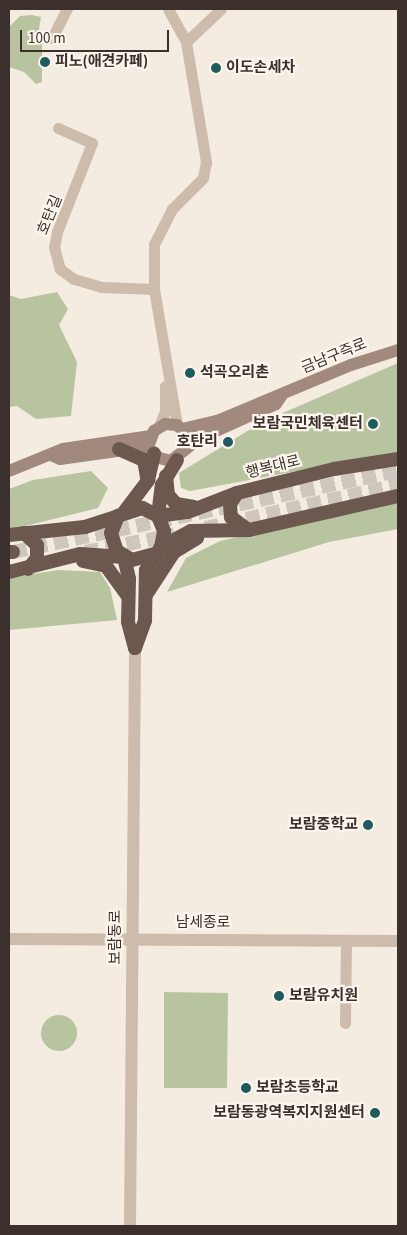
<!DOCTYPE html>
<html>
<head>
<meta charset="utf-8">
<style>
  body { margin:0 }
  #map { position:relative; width:407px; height:1235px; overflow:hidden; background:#f4ebe1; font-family:"Source Sans 3","Noto Sans KR",sans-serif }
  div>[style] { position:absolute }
  .green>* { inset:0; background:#b8c4a0 }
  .round { border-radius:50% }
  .trunk-tunnel>* { height:14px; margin-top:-7px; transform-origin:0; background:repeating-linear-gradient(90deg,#cfc6bd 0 14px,transparent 0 21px) }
  .minor>* { height:11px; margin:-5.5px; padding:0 5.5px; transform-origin:5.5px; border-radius:5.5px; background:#cdbbac }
  .tertiary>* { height:12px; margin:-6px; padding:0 6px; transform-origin:6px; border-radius:6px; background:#cdbbac }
  .secondary>* { height:12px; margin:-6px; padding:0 6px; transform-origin:6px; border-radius:6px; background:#a18a7d }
  .trunk>* { height:14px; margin:-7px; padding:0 7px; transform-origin:7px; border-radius:7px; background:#6c584f }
  .dots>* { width:14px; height:14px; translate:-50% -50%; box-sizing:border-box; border:2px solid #fbf5ee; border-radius:50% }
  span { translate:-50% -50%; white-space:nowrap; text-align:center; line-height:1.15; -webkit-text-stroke:4.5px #fbf5ee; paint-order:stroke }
  .poi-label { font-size:15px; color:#3b302b; font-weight:700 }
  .left { translate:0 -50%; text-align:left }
  .right { translate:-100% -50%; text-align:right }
  .street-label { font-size:15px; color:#3b302b }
  .frame { position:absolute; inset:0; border:10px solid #3b302b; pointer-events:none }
  .scale { position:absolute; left:20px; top:30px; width:149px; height:22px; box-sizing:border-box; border:2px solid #3b302b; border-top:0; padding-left:6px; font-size:15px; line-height:18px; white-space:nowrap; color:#3b302b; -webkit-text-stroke:4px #fbf5ee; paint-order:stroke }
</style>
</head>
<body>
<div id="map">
  <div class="green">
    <i style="clip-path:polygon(32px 15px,41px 17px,37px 41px,42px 42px,42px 82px,36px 84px,24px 72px,9px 67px,9px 27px,20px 16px)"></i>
    <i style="clip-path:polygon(57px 292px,68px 309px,59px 325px,77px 362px,71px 416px,36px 419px,17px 406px,9px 407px,9px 295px,21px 299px)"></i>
    <i style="clip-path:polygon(398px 363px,398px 452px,190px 491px,181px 488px,179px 473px,262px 422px)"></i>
    <i style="clip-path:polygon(91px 471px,108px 488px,98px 508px,9px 530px,9px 489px,33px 480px)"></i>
    <i style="clip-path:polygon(398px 502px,398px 529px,329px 542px,167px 592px,186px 558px,220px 541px)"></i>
    <i style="clip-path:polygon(58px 570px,100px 572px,110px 588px,117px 620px,9px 630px,9px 578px)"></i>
    <i style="clip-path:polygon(164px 992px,228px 993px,227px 1088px,164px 1088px)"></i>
    <i class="round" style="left:41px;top:1015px;width:36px;height:36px"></i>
  </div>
  <div class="trunk-tunnel">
    <i style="left:205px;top:528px;width:198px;rotate:-12.6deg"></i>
    <i style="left:13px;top:552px;width:393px;rotate:-11.9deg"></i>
    <i style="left:85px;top:552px;width:91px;rotate:-10.8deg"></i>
  </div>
  <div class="minor">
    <i style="left:168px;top:9px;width:38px;rotate:61deg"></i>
    <i style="left:186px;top:42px;width:122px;rotate:80.5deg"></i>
    <i style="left:206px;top:162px;width:16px;rotate:101deg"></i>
    <i style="left:203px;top:178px;width:44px;rotate:135deg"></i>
    <i style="left:172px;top:209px;width:39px;rotate:117deg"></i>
    <i style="left:154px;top:244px;width:45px;rotate:90deg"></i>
    <i style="left:154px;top:289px;width:138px;rotate:80.4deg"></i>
    <i style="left:52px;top:38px;width:33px;rotate:-63deg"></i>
    <i style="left:186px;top:42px;width:48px;rotate:-43.3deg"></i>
    <i style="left:58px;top:128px;width:37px;rotate:24deg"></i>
    <i style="left:92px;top:143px;width:96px;rotate:111.5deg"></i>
    <i style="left:57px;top:232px;width:15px;rotate:101deg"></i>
    <i style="left:54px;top:247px;width:23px;rotate:75deg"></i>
    <i style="left:60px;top:269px;width:17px;rotate:36deg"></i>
    <i style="left:74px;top:279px;width:29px;rotate:16deg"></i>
    <i style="left:102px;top:287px;width:52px;rotate:2.2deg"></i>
    <i style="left:159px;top:426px;width:16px;rotate:-68deg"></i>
    <i style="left:165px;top:411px;width:25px;rotate:-90deg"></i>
    <i style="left:345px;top:1023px;width:82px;rotate:-89.3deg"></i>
  </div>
  <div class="tertiary">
    <i style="left:9px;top:939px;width:389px;rotate:0.3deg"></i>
    <i style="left:130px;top:1226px;width:578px;rotate:-89.5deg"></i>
  </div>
  <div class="secondary">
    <i style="left:182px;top:429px;width:36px;rotate:-13deg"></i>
    <i style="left:217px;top:421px;width:145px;rotate:-22.7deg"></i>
    <i style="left:351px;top:365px;width:49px;rotate:-17.7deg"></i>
    <i style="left:150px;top:442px;width:12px;rotate:-70deg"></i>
    <i style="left:154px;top:431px;width:13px;rotate:-32deg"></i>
    <i style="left:165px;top:424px;width:12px;rotate:5deg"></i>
    <i style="left:177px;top:425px;width:13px;rotate:45deg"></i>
    <i style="left:51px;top:455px;width:10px;rotate:24deg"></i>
    <i style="left:60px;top:459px;width:88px;rotate:-7.9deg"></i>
    <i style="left:147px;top:447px;width:16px;rotate:43deg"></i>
    <i style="left:159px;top:458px;width:12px;rotate:14deg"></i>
    <i style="left:171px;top:461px;width:35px;rotate:-39deg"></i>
    <i style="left:198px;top:439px;width:85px;rotate:-24.2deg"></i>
    <i style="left:276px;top:404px;width:11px;rotate:-56deg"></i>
    <i style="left:9px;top:471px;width:58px;rotate:-22.2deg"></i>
    <i style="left:63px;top:449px;width:89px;rotate:-8.4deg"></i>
  </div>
  <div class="trunk">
    <i style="left:119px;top:449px;width:27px;rotate:24deg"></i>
    <i style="left:144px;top:460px;width:17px;rotate:80deg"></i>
    <i style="left:166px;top:476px;width:19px;rotate:84deg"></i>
    <i style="left:168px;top:495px;width:12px;rotate:48deg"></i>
    <i style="left:176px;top:504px;width:18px;rotate:9deg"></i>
    <i style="left:237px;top:493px;width:13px;rotate:122deg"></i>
    <i style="left:230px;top:504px;width:13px;rotate:86deg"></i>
    <i style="left:231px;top:517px;width:20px;rotate:37deg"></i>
    <i style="left:125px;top:511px;width:39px;rotate:-53deg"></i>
    <i style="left:148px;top:480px;width:27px;rotate:-77deg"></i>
    <i style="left:158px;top:516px;width:30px;rotate:-8deg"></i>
    <i style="left:188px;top:512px;width:53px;rotate:-21.2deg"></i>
    <i style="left:237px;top:493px;width:100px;rotate:-13.9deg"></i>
    <i style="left:334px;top:469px;width:65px;rotate:-8.9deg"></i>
    <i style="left:158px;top:516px;width:31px;rotate:-83deg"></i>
    <i style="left:162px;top:485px;width:29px;rotate:-59deg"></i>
    <i style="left:24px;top:533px;width:18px;rotate:43deg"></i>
    <i style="left:37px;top:545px;width:13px;rotate:90deg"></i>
    <i style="left:37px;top:558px;width:14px;rotate:129deg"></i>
    <i style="left:9px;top:535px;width:76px;rotate:-6deg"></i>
    <i style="left:85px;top:527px;width:35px;rotate:-18deg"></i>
    <i style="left:161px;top:547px;width:34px;rotate:-28deg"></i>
    <i style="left:191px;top:531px;width:58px;rotate:-1deg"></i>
    <i style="left:249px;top:530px;width:153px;rotate:-12.9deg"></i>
    <i style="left:9px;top:552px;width:4px"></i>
    <i style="left:124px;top:557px;width:23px;rotate:77deg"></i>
    <i style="left:129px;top:579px;width:43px;rotate:91.3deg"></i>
    <i style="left:128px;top:622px;width:27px;rotate:75deg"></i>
    <i style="left:83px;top:561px;width:24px;rotate:12deg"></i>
    <i style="left:106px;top:566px;width:37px;rotate:54deg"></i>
    <i style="left:9px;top:572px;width:73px;rotate:-14.2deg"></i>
    <i style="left:80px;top:554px;width:44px;rotate:3.9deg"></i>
    <i style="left:146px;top:595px;width:51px;rotate:-56.9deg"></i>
    <i style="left:174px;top:552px;width:27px;rotate:-31deg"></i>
    <i style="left:135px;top:648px;width:30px;rotate:-70deg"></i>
    <i style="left:145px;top:620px;width:50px;rotate:-88.9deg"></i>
    <i style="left:146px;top:570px;width:27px;rotate:-57deg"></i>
    <i style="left:161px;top:547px;width:16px;rotate:-79deg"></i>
    <i style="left:164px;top:531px;width:16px;rotate:-112deg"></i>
    <i style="left:158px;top:516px;width:18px;rotate:-153deg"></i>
    <i style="left:142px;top:508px;width:25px;rotate:162deg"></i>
    <i style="left:118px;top:516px;width:18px;rotate:112deg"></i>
    <i style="left:111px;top:533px;width:19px;rotate:72deg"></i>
    <i style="left:117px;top:551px;width:17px;rotate:31deg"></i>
    <i style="left:132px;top:560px;width:24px;rotate:-15deg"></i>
  </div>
  <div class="dots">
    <i style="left:45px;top:62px;background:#1f5a5e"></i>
    <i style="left:216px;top:68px;background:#1f5a5e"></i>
    <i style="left:190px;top:373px;background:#1f5a5e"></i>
    <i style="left:373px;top:424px;background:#1f5a5e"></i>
    <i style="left:228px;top:442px;background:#1f5a5e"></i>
    <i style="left:368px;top:825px;background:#1f5a5e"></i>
    <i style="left:279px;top:996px;background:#1f5a5e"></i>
    <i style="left:246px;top:1088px;background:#1f5a5e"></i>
    <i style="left:375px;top:1113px;background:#1f5a5e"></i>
  </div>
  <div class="poi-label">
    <span class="left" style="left:55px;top:62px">피노(애견카페)</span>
    <span class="left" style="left:226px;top:68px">이도손세차</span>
    <span class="left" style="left:200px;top:373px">석곡오리촌</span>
    <span class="right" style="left:363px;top:424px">보람국민체육센터</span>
    <span class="right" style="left:218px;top:442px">호탄리</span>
    <span class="right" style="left:358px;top:825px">보람중학교</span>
    <span class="left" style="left:289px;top:996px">보람유치원</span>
    <span class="left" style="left:256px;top:1088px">보람초등학교</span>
    <span class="right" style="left:365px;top:1113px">보람동광역복지지원센터</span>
  </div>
  <div class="street-label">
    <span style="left:50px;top:215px;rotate:-68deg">호탄길</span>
    <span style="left:334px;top:356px;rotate:-22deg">금남구즉로</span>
    <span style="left:273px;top:467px;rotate:-14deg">행복대로</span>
    <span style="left:203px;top:923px">남세종로</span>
    <span style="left:116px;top:937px;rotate:-90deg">보람동로</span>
  </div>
  <div class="frame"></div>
  <div class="scale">100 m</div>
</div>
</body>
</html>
